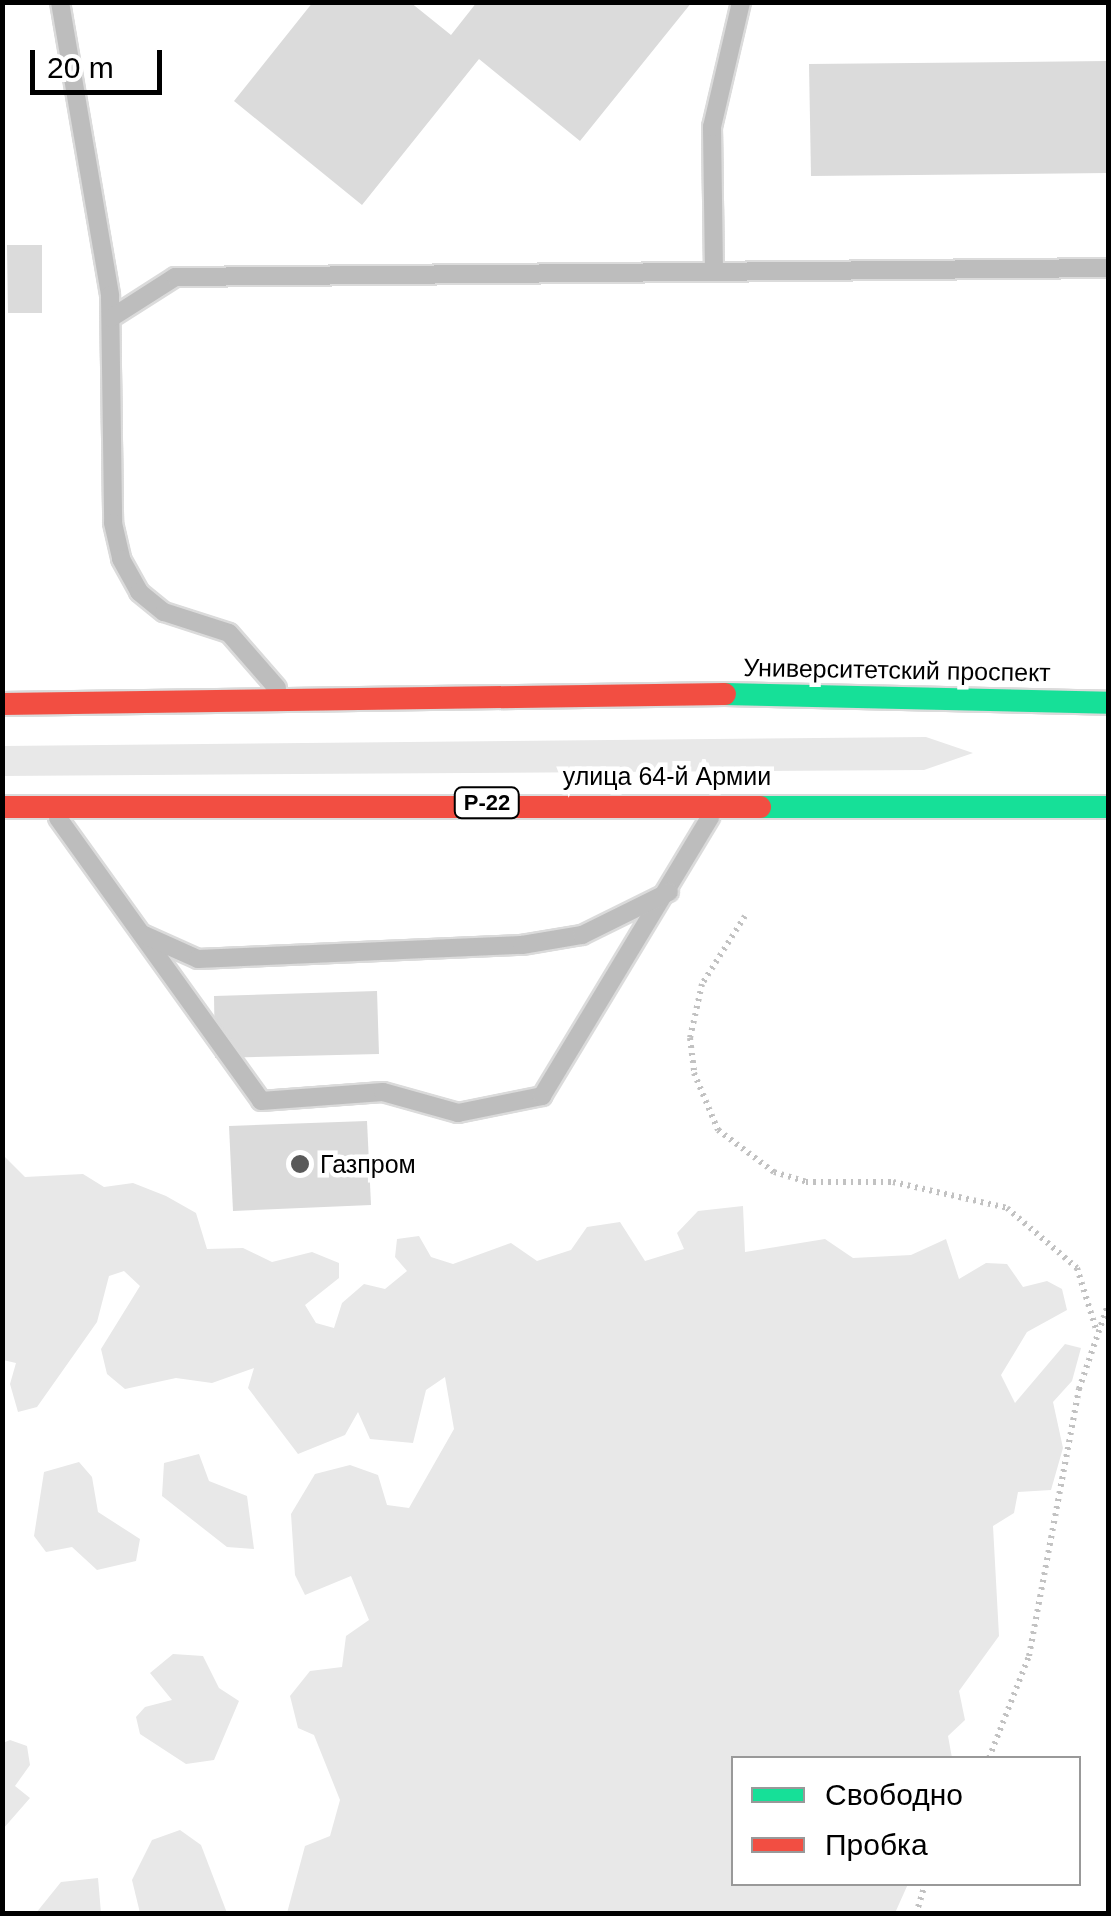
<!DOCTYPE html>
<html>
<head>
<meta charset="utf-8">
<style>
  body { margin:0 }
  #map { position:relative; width:1111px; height:1916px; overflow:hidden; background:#fff; font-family:Arial,sans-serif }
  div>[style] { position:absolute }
  .green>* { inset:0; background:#e8e8e8 }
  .building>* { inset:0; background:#dbdbdb }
  .path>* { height:6px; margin-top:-3px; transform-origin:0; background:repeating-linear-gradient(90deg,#c2c2c2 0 2.5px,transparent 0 7.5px) }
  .roads { filter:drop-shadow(2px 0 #dbdbdb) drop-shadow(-2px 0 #dbdbdb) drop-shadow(0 2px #dbdbdb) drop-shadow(0 -2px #dbdbdb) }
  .lane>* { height:18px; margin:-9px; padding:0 9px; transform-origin:9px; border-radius:9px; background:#bdbdbd }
  .fast>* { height:22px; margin:-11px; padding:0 11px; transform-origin:11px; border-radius:11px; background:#16e098 }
  .jam>* { height:22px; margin:-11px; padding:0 11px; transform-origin:11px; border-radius:11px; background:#f24e42 }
  .dots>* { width:28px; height:28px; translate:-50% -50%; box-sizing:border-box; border:5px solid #fff; border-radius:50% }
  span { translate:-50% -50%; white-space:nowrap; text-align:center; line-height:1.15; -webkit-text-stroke:9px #fff; paint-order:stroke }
  .shield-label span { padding:2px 8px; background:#fff; border:2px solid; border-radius:8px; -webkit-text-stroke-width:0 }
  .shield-label { font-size:22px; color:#000; font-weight:700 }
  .street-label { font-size:25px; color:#000 }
  .poi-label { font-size:25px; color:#000 }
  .left { translate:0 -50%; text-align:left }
  .frame { position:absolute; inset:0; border:5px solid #000; pointer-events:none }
  .legend { position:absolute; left:731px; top:1756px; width:350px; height:130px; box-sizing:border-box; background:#fff; border:2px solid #999; margin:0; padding:12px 18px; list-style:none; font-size:30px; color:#000 }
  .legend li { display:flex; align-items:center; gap:20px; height:50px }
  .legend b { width:50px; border:2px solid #999 }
  .scale { position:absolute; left:30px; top:50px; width:132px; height:45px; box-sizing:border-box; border:5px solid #000; border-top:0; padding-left:12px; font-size:30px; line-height:35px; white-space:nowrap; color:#000; -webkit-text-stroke:8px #fff; paint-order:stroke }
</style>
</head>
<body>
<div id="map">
  <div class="green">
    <i style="clip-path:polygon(926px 737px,973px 753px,924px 770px,2px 776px,3px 746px)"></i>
    <i style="clip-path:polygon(3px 1155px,25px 1177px,83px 1174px,104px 1187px,133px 1183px,166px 1196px,196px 1213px,207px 1249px,243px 1248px,272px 1262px,312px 1252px,339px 1263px,339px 1278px,305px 1305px,316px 1323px,334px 1328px,342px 1303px,364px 1284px,385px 1289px,407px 1271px,395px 1257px,397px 1239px,419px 1236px,431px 1257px,453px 1264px,511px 1243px,537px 1261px,571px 1250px,587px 1227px,620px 1222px,645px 1261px,684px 1249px,677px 1233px,698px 1211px,743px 1206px,745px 1252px,825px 1239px,853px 1258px,911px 1255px,946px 1239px,959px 1279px,986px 1263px,1007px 1264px,1023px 1287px,1047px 1281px,1062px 1289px,1067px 1310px,1027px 1332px,1001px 1375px,1015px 1403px,1065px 1344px,1081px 1348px,1072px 1381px,1053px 1402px,1063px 1448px,1051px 1490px,1018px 1492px,1014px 1513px,993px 1526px,999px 1636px,959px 1691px,965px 1720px,948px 1736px,952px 1758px,734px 1758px,734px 1884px,908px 1884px,895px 1913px,287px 1913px,305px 1846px,330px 1836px,340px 1800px,314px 1735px,298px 1728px,290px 1696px,310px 1671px,342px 1667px,346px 1636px,369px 1620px,351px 1576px,305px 1595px,295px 1575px,291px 1514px,315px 1474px,350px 1465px,378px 1475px,387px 1505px,409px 1508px,454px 1429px,445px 1377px,426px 1390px,413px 1443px,370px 1439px,358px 1412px,345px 1435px,298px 1454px,248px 1388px,254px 1368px,212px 1383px,176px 1378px,125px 1389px,107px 1374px,101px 1349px,140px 1286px,124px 1271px,109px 1276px,97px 1322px,37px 1407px,18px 1412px,10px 1384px,16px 1363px,3px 1360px)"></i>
    <i style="clip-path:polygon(199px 1454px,209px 1481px,247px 1496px,254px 1549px,227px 1547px,162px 1496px,164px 1463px)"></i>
    <i style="clip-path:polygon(79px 1462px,92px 1477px,98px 1512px,140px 1539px,136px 1561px,97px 1570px,72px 1547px,46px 1552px,34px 1536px,44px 1472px)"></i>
    <i style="clip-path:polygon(173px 1654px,203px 1656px,219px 1688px,239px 1701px,214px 1760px,186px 1764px,140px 1734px,136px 1717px,145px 1707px,172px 1700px,150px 1673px)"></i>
    <i style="clip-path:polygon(10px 1740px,27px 1746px,30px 1765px,15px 1786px,30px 1798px,3px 1829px,3px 1743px)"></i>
    <i style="clip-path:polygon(180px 1830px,201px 1845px,227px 1913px,140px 1913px,132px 1880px,152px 1840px)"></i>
    <i style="clip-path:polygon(98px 1878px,101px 1913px,36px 1913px,61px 1882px)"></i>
  </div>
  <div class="building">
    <i style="clip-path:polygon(313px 2px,410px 2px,451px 35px,477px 2px,692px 2px,580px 141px,479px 59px,362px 205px,234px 101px)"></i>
    <i style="clip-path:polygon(1108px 61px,1108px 173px,811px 176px,809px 64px)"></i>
    <i style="clip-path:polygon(7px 245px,42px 245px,42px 313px,8px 313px)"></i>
    <i style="clip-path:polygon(377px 991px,379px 1054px,215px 1058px,214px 996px)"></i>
    <i style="clip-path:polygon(367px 1121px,371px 1205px,233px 1211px,229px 1126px)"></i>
  </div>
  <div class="path">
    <i style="left:745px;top:916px;width:80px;rotate:122.3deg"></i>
    <i style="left:702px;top:984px;width:55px;rotate:102.5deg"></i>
    <i style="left:690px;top:1038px;width:35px;rotate:83deg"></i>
    <i style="left:694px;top:1073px;width:62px;rotate:67.2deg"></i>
    <i style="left:718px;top:1130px;width:70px;rotate:36.9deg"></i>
    <i style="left:774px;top:1172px;width:34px;rotate:17deg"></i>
    <i style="left:806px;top:1182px;width:87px"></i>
    <i style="left:893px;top:1182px;width:117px;rotate:12.8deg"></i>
    <i style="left:1007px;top:1208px;width:92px;rotate:40.6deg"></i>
    <i style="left:1077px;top:1268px;width:64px;rotate:72.7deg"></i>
    <i style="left:989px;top:1758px;width:110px;rotate:-68.6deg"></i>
    <i style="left:1029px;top:1656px;width:272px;rotate:-79.4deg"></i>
    <i style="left:1079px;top:1389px;width:89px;rotate:-71deg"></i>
    <i style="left:916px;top:1914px;width:31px;rotate:-73deg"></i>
  </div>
  <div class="roads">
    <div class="lane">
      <i style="left:60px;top:2px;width:297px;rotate:80.3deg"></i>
      <i style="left:110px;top:295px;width:228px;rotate:89.2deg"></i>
      <i style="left:113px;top:523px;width:37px;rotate:77deg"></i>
      <i style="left:121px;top:559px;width:38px;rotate:61deg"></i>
      <i style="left:139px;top:592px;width:32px;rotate:39deg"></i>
      <i style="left:164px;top:612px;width:68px;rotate:17.9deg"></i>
      <i style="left:229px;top:633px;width:73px;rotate:48.9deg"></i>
      <i style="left:714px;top:271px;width:144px;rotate:-90.8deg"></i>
      <i style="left:712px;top:127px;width:128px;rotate:-76.9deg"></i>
      <i style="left:111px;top:318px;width:76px;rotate:-32.6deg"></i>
      <i style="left:175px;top:277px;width:933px;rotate:-0.55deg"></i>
      <i style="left:58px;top:818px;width:348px;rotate:54.3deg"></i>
      <i style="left:261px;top:1101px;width:122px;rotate:-4.2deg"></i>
      <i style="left:383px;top:1092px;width:78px;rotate:15.6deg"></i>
      <i style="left:458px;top:1113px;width:86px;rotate:-11.4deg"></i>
      <i style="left:542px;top:1096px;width:326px;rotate:-58.9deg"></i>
      <i style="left:142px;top:934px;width:61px;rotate:24.1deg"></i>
      <i style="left:198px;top:959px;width:324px;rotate:-2.5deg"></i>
      <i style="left:522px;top:945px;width:61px;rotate:-9.5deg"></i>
      <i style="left:582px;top:935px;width:97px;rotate:-26.3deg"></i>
    </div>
    <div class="fast">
      <i style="left:725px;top:694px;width:383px;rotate:1.3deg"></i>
      <i style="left:760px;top:807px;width:348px"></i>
    </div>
    <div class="jam">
      <i style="left:2px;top:704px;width:723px;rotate:-0.79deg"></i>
      <i style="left:2px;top:807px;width:758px"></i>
    </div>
  </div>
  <div class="dots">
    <i style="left:300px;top:1164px;background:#595959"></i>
  </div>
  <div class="shield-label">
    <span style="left:487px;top:803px">Р-22</span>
  </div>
  <div class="street-label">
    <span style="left:897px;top:670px;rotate:1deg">Университетский проспект</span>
    <span style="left:667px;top:776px">улица 64-й Армии</span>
  </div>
  <div class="poi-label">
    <span class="left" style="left:320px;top:1164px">Газпром</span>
  </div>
  <div class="frame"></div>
  <ul class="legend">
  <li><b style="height:12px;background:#16e098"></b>Свободно</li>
  <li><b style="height:12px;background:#f24e42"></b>Пробка</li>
  </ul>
  <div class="scale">20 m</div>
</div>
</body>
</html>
